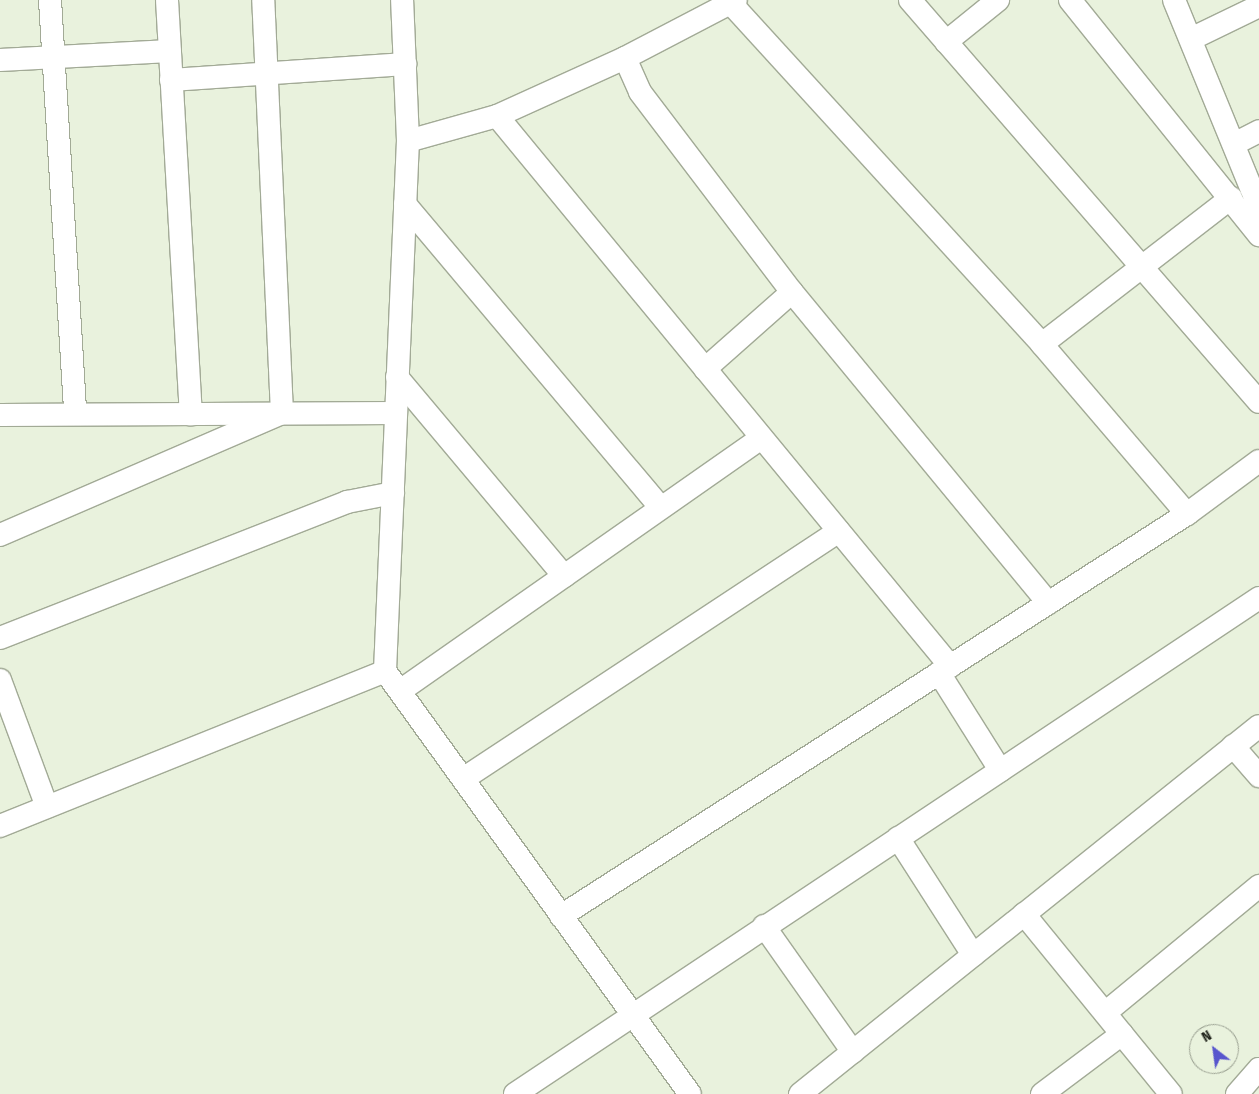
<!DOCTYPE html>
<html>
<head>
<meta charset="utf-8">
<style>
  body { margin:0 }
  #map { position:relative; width:1259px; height:1094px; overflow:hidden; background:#e9f2dd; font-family:"Fira Sans Condensed",sans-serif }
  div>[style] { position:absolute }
  .roads { filter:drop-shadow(1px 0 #a2aa96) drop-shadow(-1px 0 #a2aa96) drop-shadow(0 1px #a2aa96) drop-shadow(0 -1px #a2aa96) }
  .street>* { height:22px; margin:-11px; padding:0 11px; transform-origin:11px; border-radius:11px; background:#fff }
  span { translate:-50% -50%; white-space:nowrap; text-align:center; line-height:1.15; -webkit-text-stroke:4px #e9f2dd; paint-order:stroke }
  .north { position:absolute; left:1189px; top:1024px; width:50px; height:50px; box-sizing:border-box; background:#e9f2dd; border:1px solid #989e8f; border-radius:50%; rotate:330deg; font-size:14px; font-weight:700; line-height:20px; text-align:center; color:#1e2119 }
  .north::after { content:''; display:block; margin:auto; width:18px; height:22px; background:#5856cd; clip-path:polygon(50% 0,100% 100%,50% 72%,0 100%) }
</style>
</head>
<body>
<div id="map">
  <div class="roads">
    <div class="street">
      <i style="left:50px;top:0;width:415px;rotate:86.5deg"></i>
      <i style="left:167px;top:0;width:415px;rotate:86.7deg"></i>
      <i style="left:910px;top:0;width:532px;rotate:49.04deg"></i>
      <i style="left:1070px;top:0;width:302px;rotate:51.2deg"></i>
      <i style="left:1174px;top:0;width:224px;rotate:67.7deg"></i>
      <i style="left:1191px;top:39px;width:76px;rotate:-25.9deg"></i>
      <i style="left:946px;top:42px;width:67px;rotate:-38.9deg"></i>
      <i style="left:625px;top:58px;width:37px;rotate:66deg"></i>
      <i style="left:640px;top:92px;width:251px;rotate:52.8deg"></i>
      <i style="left:792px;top:292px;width:403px;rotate:50.5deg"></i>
      <i style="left:0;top:60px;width:170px;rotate:-3deg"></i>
      <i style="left:171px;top:80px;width:235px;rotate:-3.9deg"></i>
      <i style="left:497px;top:116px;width:141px;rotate:-24.4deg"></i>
      <i style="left:625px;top:58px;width:125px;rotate:-27.6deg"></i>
      <i style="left:408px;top:141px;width:92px;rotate:-15.7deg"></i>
      <i style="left:497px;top:116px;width:713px;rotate:50.52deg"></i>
      <i style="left:1234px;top:144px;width:28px;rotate:-27deg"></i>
      <i style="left:405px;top:204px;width:397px;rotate:49.9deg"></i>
      <i style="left:1042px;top:344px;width:239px;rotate:-37.7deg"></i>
      <i style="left:705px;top:369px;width:116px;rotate:-41.5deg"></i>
      <i style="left:397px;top:377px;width:260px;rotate:50deg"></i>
      <i style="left:0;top:415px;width:396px;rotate:-0.3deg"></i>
      <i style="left:1187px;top:514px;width:89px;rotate:-36.4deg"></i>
      <i style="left:0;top:535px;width:307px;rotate:-23.4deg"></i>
      <i style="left:282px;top:413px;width:413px;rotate:-92.6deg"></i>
      <i style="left:0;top:638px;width:373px;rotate:-21.4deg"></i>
      <i style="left:347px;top:502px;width:47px;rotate:-11.1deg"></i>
      <i style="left:385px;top:671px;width:521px;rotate:54.21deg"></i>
      <i style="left:939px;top:673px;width:115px;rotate:57.8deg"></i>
      <i style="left:0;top:680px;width:135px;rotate:69.7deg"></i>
      <i style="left:400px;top:691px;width:441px;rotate:-35deg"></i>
      <i style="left:1233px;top:746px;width:40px;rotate:49deg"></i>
      <i style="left:463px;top:779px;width:450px;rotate:-33.4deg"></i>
      <i style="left:0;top:826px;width:415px;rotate:-21.9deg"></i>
      <i style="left:385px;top:671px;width:530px;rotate:-87.52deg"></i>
      <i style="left:408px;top:141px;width:141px;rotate:-92.4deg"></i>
      <i style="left:898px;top:838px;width:139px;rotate:57.3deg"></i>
      <i style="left:1024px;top:914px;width:232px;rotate:50.8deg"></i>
      <i style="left:561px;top:916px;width:744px;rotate:-32.71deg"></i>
      <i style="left:1187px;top:514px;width:223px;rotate:-130.5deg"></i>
      <i style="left:1042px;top:344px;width:462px;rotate:-132.4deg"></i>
      <i style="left:764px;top:926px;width:154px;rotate:54.8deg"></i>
      <i style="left:1105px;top:1013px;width:200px;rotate:-39.5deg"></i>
      <i style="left:515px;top:1094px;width:894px;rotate:-33.69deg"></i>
      <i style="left:800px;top:1094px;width:588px;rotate:-38.72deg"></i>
      <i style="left:1042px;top:1094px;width:100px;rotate:-36.9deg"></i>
      <i style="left:1237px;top:1094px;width:33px;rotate:-49deg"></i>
    </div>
  </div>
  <div class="north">N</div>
</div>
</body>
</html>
